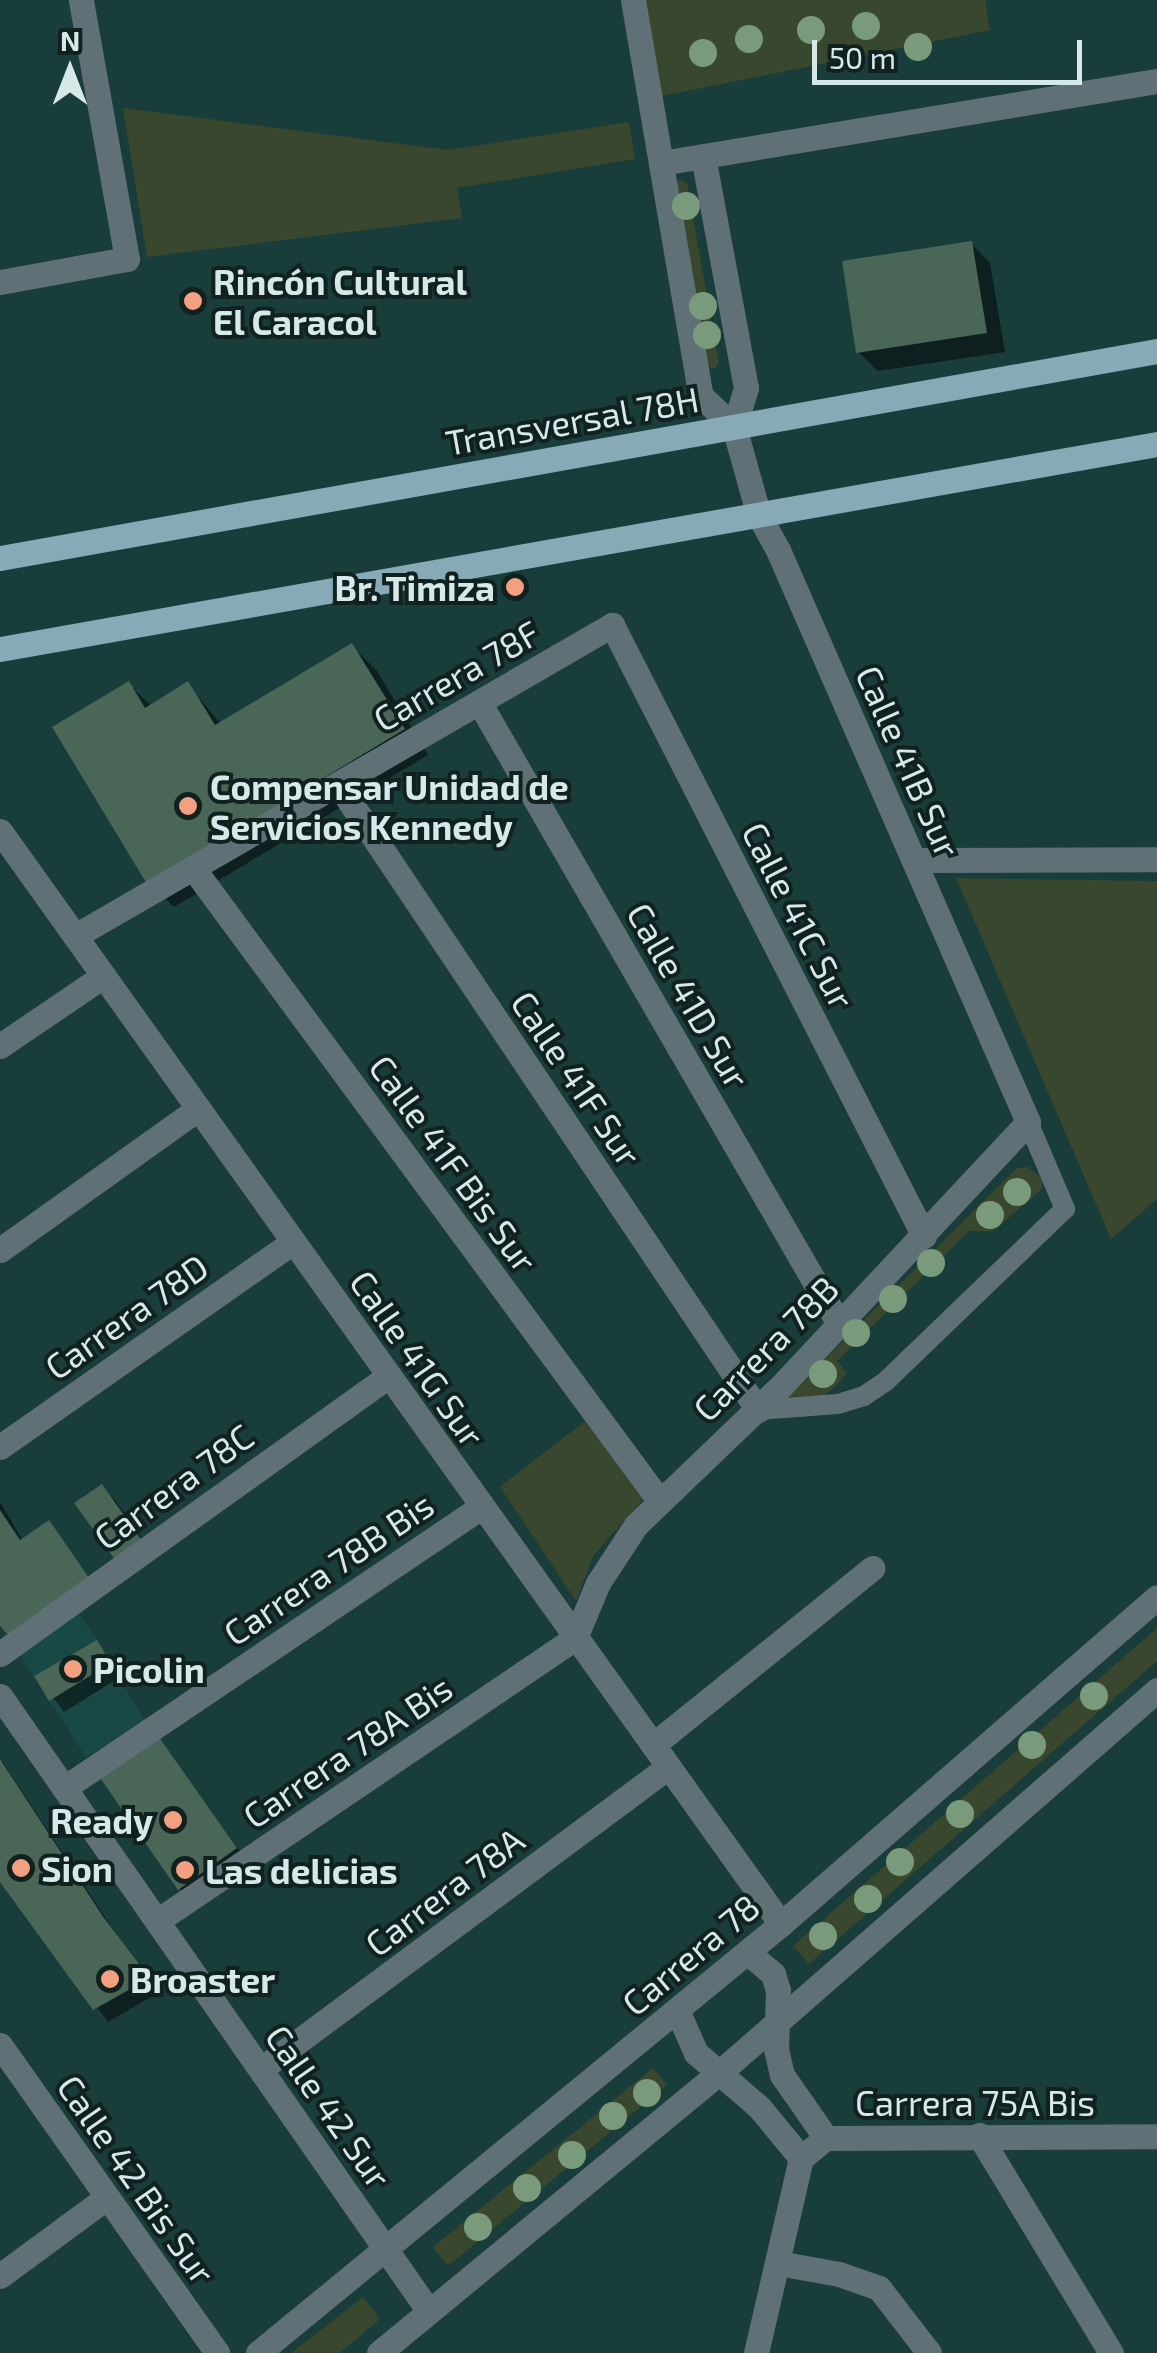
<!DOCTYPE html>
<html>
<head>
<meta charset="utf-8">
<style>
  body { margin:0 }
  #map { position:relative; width:1157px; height:2353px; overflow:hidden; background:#193d3b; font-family:"Exo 2",sans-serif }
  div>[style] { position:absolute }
  .built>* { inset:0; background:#194947 }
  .green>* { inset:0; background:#38472e }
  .shadow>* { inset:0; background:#0007 }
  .building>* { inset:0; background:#496657 }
  .service>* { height:20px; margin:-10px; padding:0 10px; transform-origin:10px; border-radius:10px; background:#607077 }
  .minor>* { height:25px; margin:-12.5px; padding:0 12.5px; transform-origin:12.5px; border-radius:12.5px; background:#607077 }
  .tertiary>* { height:25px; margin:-12.5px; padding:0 12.5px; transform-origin:12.5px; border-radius:12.5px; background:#607077 }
  .primary>* { height:25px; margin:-12.5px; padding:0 12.5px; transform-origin:12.5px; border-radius:12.5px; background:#87aab6 }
  .trees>* { width:28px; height:28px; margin:-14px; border-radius:50%; background:#799a7b }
  .dots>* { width:28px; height:28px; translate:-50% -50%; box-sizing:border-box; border:5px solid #112120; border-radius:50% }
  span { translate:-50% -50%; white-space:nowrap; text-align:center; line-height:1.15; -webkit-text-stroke:8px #112120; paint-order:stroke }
  .poi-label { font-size:35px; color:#d5e9e8; font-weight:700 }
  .left { translate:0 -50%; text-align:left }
  .right { translate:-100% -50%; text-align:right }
  .street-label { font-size:35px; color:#d5e9e8 }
  .north { position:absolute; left:20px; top:20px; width:100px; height:100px; -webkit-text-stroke:8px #112120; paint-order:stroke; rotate:0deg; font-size:28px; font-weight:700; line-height:40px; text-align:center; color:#d5e9e8 }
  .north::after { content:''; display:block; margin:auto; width:35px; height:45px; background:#d5e9e8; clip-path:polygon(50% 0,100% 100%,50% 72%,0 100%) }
  .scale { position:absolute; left:812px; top:40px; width:270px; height:45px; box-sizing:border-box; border:5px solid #d5e9e8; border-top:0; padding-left:12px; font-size:30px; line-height:35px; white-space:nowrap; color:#d5e9e8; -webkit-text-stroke:8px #112120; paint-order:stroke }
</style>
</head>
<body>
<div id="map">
  <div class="built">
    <i style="clip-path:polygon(77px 1611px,97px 1640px,34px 1676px,16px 1649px)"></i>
    <i style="clip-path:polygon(111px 1663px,145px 1721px,86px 1757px,49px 1701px)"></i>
  </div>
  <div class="green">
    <i style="clip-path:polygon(645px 0,985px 0,990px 30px,662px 96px)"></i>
    <i style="clip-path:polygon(123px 108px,448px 150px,629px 122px,635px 159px,457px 188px,462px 218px,147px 257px)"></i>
    <i style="clip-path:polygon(680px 179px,687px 183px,719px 363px,714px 369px,707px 365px,676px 185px)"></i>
    <i style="clip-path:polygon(956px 878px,1157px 881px,1157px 1199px,1111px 1239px)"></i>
    <i style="clip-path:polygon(1028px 1167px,1042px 1178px,1042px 1189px,993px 1231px,969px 1231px,837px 1361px,847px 1373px,835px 1387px,822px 1397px,783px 1400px,1017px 1168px)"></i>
    <i style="clip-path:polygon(585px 1421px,645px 1497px,593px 1556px,576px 1601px,500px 1487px)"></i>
    <i style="clip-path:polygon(1157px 1628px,1157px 1661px,809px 1964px,793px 1946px)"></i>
    <i style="clip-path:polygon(653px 2068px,667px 2085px,448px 2266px,433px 2247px)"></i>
    <i style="clip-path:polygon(363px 2297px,380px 2319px,340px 2353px,291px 2353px)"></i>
  </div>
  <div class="shadow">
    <i style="clip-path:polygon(971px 243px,990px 263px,1005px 352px,878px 371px,858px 352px)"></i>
    <i style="clip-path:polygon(352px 646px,377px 671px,428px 755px,174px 907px,149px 882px,129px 684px,151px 706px,187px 684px,221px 724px)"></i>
    <i style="clip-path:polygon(102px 1487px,115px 1500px,154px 1556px,77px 1504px)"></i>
    <i style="clip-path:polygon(0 1502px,23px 1541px,49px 1523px,101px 1593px,0 1620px)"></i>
    <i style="clip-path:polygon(97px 1643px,122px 1676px,64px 1712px,38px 1677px)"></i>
    <i style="clip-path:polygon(156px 1737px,248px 1862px,193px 1901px,180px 1888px)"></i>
    <i style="clip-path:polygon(0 1758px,116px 1934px,161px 1991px,108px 2022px,0 1877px)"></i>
  </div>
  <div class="building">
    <i style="clip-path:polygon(972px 241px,987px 333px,856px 353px,842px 261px)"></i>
    <i style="clip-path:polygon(352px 643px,405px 729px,147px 884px,52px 727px,129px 681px,145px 708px,188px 681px,215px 725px)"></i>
    <i style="clip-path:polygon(102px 1484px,143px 1542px,116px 1561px,74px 1503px)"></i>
    <i style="clip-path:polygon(0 1510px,20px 1540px,49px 1520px,90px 1579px,8px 1635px,0 1626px)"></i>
    <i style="clip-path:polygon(97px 1640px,111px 1663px,49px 1701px,34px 1676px)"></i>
    <i style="clip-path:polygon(156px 1733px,237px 1848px,178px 1890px,96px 1772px)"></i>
    <i style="clip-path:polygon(0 1759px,104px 1918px,150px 1978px,93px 2010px,0 1882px)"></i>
  </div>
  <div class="service">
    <i style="left:758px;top:1410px;width:80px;rotate:-4.3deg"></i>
    <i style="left:838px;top:1404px;width:27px;rotate:-17deg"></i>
    <i style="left:864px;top:1396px;width:25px;rotate:-34deg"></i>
    <i style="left:885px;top:1382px;width:250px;rotate:-43.9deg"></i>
    <i style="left:1065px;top:1209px;width:95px;rotate:-113deg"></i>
  </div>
  <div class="minor">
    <i style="left:633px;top:0;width:402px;rotate:80.3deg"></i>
    <i style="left:701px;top:396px;width:45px;rotate:43.2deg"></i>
    <i style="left:661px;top:163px;width:503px;rotate:-9.39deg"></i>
    <i style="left:0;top:282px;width:129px;rotate:-10.3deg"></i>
    <i style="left:127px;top:259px;width:263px;rotate:-100.1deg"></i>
    <i style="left:479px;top:702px;width:719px;rotate:59.94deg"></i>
    <i style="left:338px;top:784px;width:754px;rotate:56.14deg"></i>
    <i style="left:0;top:831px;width:1343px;rotate:54.45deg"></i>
    <i style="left:915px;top:860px;width:242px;rotate:-0.2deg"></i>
    <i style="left:193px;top:868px;width:785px;rotate:53.6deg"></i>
    <i style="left:75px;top:936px;width:621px;rotate:-30.08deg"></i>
    <i style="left:612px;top:625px;width:686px;rotate:62.95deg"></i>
    <i style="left:0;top:1046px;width:125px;rotate:-34.2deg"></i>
    <i style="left:0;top:1250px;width:243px;rotate:-35.5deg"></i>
    <i style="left:0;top:1447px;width:358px;rotate:-35deg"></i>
    <i style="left:0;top:1654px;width:477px;rotate:-35.6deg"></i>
    <i style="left:653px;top:1745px;width:282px;rotate:-38.9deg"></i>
    <i style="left:64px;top:1788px;width:503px;rotate:-33.97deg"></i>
    <i style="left:157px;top:1921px;width:505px;rotate:-34.1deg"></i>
    <i style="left:575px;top:1638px;width:60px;rotate:-67.3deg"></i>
    <i style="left:598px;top:1583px;width:69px;rotate:-56.8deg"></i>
    <i style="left:636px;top:1525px;width:202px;rotate:-43.8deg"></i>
    <i style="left:782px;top:1385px;width:360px;rotate:-46.9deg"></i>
    <i style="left:1028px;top:1122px;width:624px;rotate:-113.61deg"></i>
    <i style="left:778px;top:550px;width:39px;rotate:-119deg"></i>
    <i style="left:759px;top:516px;width:92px;rotate:-105.7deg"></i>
    <i style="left:734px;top:427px;width:41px;rotate:-72.9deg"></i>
    <i style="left:746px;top:388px;width:236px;rotate:-100.5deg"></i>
    <i style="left:747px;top:1952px;width:34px;rotate:40deg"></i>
    <i style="left:773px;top:1974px;width:17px;rotate:73deg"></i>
    <i style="left:778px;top:1990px;width:59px;rotate:91.9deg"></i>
    <i style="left:776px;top:2049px;width:27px;rotate:77deg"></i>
    <i style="left:782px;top:2075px;width:77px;rotate:55.1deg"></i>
    <i style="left:677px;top:2010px;width:47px;rotate:66.2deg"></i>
    <i style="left:696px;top:2053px;width:83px;rotate:40.6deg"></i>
    <i style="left:759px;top:2107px;width:66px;rotate:50.5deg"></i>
    <i style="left:0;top:2045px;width:377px;rotate:54.8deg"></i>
    <i style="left:261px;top:2069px;width:507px;rotate:-36.58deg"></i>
    <i style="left:979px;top:2135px;width:255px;rotate:58.8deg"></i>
    <i style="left:801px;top:2158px;width:32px;rotate:-39deg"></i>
    <i style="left:826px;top:2138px;width:331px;rotate:-0.3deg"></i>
    <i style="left:778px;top:2263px;width:62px;rotate:10.2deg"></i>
    <i style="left:839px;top:2274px;width:42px;rotate:19.3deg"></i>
    <i style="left:879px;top:2288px;width:82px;rotate:52.4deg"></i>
    <i style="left:0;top:2276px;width:133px;rotate:-36.4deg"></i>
    <i style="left:756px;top:2353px;width:200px;rotate:-77deg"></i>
  </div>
  <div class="tertiary">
    <i style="left:0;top:1696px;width:748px;rotate:55.12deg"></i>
    <i style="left:258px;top:2353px;width:676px;rotate:-39.36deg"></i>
    <i style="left:781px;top:1924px;width:498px;rotate:-41deg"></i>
    <i style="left:379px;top:2353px;width:440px;rotate:-39.5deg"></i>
    <i style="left:719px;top:2073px;width:582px;rotate:-41.17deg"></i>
  </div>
  <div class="primary">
    <i style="left:0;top:558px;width:1175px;rotate:-10.14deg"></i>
    <i style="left:0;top:649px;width:1175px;rotate:-10.05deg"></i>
  </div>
  <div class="trees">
    <i style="left:866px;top:26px"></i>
    <i style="left:811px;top:30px"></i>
    <i style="left:749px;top:39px"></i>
    <i style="left:918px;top:47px"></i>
    <i style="left:703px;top:53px"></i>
    <i style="left:686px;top:206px"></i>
    <i style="left:703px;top:306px"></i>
    <i style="left:707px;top:335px"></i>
    <i style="left:1017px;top:1192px"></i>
    <i style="left:990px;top:1215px"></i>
    <i style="left:931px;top:1263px"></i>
    <i style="left:893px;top:1299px"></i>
    <i style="left:856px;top:1333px"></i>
    <i style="left:823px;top:1374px"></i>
    <i style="left:1094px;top:1696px"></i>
    <i style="left:1032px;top:1745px"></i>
    <i style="left:960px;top:1814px"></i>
    <i style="left:900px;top:1862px"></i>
    <i style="left:868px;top:1899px"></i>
    <i style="left:823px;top:1936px"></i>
    <i style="left:647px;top:2093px"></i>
    <i style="left:613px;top:2116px"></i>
    <i style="left:572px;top:2155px"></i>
    <i style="left:527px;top:2188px"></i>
    <i style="left:478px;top:2227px"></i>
  </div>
  <div class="dots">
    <i style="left:193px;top:301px;background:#f2a07f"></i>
    <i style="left:515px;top:587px;background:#f2a07f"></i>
    <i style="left:188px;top:806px;background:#f2a07f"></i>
    <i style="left:73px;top:1669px;background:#f2a07f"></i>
    <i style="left:173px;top:1820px;background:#f2a07f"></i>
    <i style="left:21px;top:1868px;background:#f2a07f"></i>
    <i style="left:185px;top:1870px;background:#f2a07f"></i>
    <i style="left:110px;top:1979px;background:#f2a07f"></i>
  </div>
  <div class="poi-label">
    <span class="left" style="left:213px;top:301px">Rincón Cultural<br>El Caracol</span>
    <span class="right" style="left:495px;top:587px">Br. Timiza</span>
    <span class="left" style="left:210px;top:806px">Compensar Unidad de<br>Servicios Kennedy</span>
    <span class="left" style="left:93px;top:1669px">Picolin</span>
    <span class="right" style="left:153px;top:1820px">Ready</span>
    <span class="left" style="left:41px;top:1868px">Sion</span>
    <span class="left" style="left:205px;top:1870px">Las delicias</span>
    <span class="left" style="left:130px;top:1979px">Broaster</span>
  </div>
  <div class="street-label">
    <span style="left:572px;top:420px;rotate:-10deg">Transversal 78H</span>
    <span style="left:456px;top:675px;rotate:-30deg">Carrera 78F</span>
    <span style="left:909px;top:761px;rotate:66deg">Calle 41B Sur</span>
    <span style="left:799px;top:915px;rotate:63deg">Calle 41C Sur</span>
    <span style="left:689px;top:995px;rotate:60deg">Calle 41D Sur</span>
    <span style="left:577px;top:1078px;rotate:56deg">Calle 41F Sur</span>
    <span style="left:454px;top:1163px;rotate:54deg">Calle 41F Bis Sur</span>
    <span style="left:126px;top:1316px;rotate:-35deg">Carrera 78D</span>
    <span style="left:765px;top:1348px;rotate:-45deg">Carrera 78B</span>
    <span style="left:418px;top:1358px;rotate:55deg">Calle 41G Sur</span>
    <span style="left:173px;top:1486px;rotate:-36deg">Carrera 78C</span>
    <span style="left:328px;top:1568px;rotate:-34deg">Carrera 78B Bis</span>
    <span style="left:347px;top:1751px;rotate:-34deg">Carrera 78A Bis</span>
    <span style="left:444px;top:1891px;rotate:-37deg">Carrera 78A</span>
    <span style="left:690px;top:1954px;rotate:-40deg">Carrera 78</span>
    <span style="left:975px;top:2102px">Carrera 75A Bis</span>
    <span style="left:329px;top:2106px;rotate:55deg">Calle 42 Sur</span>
    <span style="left:137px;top:2179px;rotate:55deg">Calle 42 Bis Sur</span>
  </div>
  <div class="north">N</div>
  <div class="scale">50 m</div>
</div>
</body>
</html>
